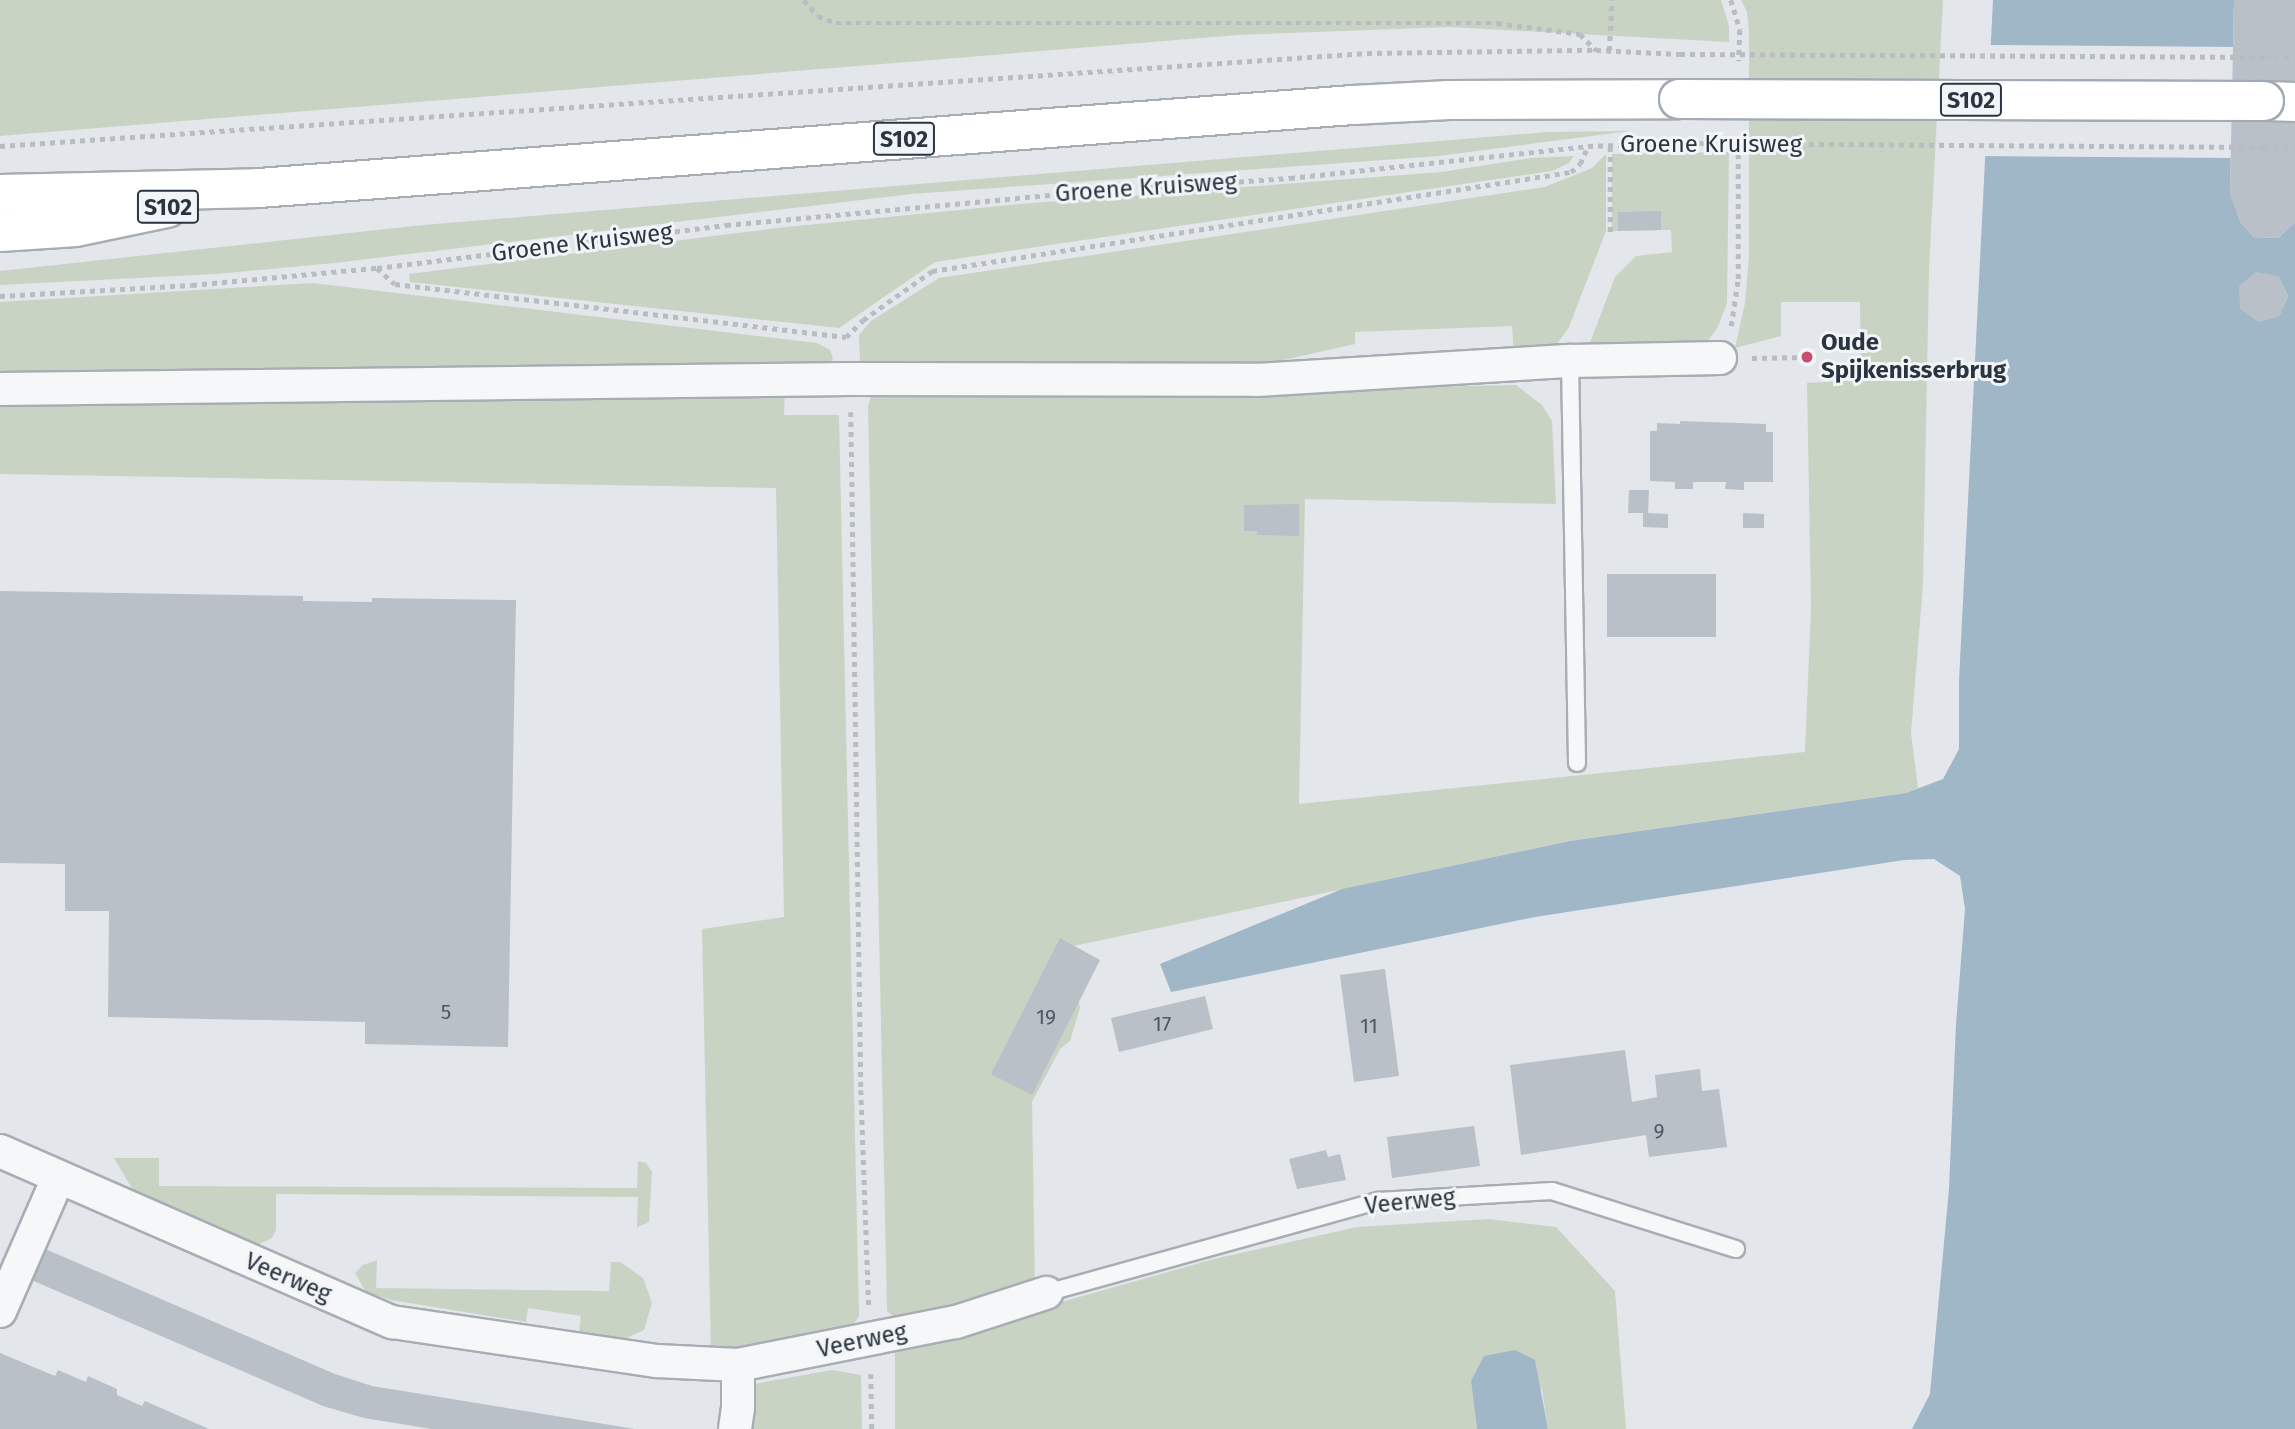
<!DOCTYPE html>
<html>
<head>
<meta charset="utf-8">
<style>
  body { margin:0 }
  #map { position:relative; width:2295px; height:1429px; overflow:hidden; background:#e3e6ea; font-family:"Fira Sans",sans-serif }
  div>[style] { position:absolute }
  .green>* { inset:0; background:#c9d3c4 }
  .water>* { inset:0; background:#a0b7c8 }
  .pier>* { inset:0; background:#e3e6ea }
  .building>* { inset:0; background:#bac0c7 }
  .path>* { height:4.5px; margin-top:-2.25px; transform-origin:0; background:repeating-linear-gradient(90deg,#b8bdc1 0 5px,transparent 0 10px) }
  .roads { filter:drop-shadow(2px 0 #a8adb4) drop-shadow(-2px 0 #a8adb4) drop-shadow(0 2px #a8adb4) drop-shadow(0 -2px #a8adb4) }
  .lane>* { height:16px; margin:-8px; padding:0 8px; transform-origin:8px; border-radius:8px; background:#f5f7f8 }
  .street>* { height:32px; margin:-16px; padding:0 16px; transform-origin:16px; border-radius:16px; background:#f5f7f8 }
  .primary>* { height:38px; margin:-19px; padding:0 19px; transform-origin:19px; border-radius:19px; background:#fff }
  .path-bridge>* { height:4.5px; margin-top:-2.25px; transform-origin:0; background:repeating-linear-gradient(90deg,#b8bdc1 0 5px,transparent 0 10px) }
  .bridges { filter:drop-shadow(2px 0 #a2abb5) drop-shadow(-2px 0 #a2abb5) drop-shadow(0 2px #a2abb5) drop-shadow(0 -2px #a2abb5) }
  .primary-bridge>* { height:38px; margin:-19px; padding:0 19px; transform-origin:19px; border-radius:19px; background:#fff }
  .dots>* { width:19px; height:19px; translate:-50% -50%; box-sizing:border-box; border:4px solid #f2f5f7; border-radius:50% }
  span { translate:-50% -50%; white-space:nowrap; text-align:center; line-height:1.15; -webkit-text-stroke:6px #f2f5f7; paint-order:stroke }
  .number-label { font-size:21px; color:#4f5862 }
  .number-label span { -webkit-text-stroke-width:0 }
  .shield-label span { padding:2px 5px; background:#f2f5f7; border:2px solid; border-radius:5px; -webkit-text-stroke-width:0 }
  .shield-label { font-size:23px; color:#2b3541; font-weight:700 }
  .street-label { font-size:24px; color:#2b3541 }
  .poi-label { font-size:24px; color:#2b3541; font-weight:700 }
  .left { translate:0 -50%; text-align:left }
</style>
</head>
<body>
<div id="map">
  <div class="green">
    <i style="clip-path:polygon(0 0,1721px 0,1729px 26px,1729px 42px,1449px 27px,1238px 35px,0 136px)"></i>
    <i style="clip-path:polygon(1741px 0,1943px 0,1929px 270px,1923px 584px,1911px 733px,1918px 788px,1906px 793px,1570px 841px,1064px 948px,1074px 973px,1080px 1008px,1070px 1041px,1060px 1049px,1032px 1102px,1035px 1289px,897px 1320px,887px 1311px,868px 406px,871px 396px,880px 390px,1268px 390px,1516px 385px,1542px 405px,1552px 421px,1556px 504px,1305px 499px,1299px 804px,1805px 752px,1811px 607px,1807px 383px,1861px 380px,1860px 302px,1781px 302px,1781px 336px,1735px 348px,1745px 303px,1749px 256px,1749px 32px,1747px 12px)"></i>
    <i style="clip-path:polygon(1630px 131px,1439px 156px,911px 194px,334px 263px,216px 274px,0 285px,0 271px,423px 225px,1547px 132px)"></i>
    <i style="clip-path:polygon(1729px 152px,1727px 303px,1718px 327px,1707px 342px,1690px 349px,1588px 348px,1615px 277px,1636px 256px,1672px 252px,1671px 230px,1612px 231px,1612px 154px)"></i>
    <i style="clip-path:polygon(1606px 154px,1606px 231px,1569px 327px,1557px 344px,1538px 353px,1514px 354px,1512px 326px,1355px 332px,1355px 344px,1256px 366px,866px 367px,860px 360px,859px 335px,871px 321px,939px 278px,1545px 187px,1592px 168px)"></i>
    <i style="clip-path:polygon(1574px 156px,1569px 163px,1552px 171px,935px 262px,839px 328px,410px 282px,409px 274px,786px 227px,1020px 204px,1442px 172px,1530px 158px)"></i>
    <i style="clip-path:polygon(313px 283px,817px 343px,830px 350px,833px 358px,827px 367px,0 383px,0 302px)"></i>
    <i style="clip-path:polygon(785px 390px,784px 415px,839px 415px,859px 1316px,854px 1323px,810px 1342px,711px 1354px,702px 929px,784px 917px,776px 488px,0 474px,0 404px)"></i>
    <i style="clip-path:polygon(114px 1158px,159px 1158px,159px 1186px,637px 1188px,638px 1161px,646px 1163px,652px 1172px,649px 1222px,637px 1227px,638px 1197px,276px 1194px,276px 1230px,272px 1238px,257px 1245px,134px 1192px)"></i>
    <i style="clip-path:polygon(1489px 1219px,1556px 1227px,1615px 1291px,1626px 1429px,1548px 1429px,1542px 1389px,1471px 1380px,1477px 1429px,895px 1429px,895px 1344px,1051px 1305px,1214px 1259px,1357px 1227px)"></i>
    <i style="clip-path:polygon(377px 1260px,376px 1288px,609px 1291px,611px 1262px,620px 1262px,643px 1278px,652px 1303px,644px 1330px,624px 1339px,579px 1332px,581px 1316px,528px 1308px,526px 1322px,391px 1300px,366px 1292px,355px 1273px,363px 1265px)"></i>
    <i style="clip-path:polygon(832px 1370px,861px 1375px,862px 1429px,747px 1429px,754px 1384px)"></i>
  </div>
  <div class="water">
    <i style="clip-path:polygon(evenodd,1993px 0,2234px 0,2230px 193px,2241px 223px,2254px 237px,2278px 238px,2295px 222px,2295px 1429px,1912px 1429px,1930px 1394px,1949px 1189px,1956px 1024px,1965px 909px,1960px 876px,1934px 859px,1904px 860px,1535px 917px,1171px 992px,1160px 964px,1342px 889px,1570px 841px,1906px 793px,1943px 779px,1959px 749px,1959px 681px,1993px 0,2278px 276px,2288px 296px,2279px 316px,2258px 322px,2278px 276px)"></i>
    <i style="clip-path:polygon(1515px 1350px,1535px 1360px,1548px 1429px,1477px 1429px,1471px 1381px,1484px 1356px)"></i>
  </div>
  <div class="pier">
    <i style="clip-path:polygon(1988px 45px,2237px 47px,2235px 158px,1981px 156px)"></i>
  </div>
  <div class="building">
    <i style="clip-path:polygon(2234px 0,2295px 0,2295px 222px,2278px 238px,2254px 237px,2241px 223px,2230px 193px)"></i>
    <i style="clip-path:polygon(1661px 211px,1661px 230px,1618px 231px,1618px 212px)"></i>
    <i style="clip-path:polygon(2256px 272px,2278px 276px,2288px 296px,2279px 316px,2258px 322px,2240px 309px,2239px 286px)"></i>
    <i style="clip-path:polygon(1680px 421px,1766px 424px,1766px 432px,1773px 432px,1773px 482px,1744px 482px,1744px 490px,1725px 489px,1726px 482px,1693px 482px,1693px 489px,1675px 489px,1675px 482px,1650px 481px,1650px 431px,1657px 431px,1657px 423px,1680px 424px)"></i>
    <i style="clip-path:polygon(1629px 490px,1649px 490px,1648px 513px,1668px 514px,1668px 528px,1643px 527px,1643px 513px,1628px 513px)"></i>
    <i style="clip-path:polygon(1299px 504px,1299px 536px,1257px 535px,1257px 531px,1244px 531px,1244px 505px)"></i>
    <i style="clip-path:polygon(1743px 513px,1764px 514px,1764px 528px,1743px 528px)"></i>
    <i style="clip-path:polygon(1607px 574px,1716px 574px,1716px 637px,1607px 637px)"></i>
    <i style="clip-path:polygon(0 591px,303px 596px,303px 601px,372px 602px,372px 598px,516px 600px,508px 1047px,365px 1044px,365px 1022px,108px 1017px,109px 911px,65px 911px,65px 864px,0 863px)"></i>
    <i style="clip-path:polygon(1060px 938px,1100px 960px,1032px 1095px,991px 1074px)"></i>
    <i style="clip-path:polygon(1385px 969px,1399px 1076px,1354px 1082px,1340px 975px)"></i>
    <i style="clip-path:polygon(1205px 996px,1213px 1029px,1119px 1052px,1111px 1018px)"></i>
    <i style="clip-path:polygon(1625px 1050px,1632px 1102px,1657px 1097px,1655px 1075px,1700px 1069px,1702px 1091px,1719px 1089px,1727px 1147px,1649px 1157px,1646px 1135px,1521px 1155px,1510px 1065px)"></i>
    <i style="clip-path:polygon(1474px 1126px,1480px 1166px,1392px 1178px,1387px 1137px)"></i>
    <i style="clip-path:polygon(1326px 1150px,1328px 1157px,1340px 1154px,1346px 1180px,1297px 1189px,1289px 1159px)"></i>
    <i style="clip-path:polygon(43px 1248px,335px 1374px,372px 1386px,635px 1429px,432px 1429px,364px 1418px,323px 1406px,29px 1279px)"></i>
    <i style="clip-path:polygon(0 1353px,55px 1376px,58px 1370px,86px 1382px,88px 1376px,117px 1389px,117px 1395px,142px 1406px,145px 1401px,209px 1429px,0 1429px)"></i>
  </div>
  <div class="path">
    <i style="left:804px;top:0;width:21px;rotate:49deg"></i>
    <i style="left:818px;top:16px;width:19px;rotate:21deg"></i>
    <i style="left:836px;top:23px;width:661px"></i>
    <i style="left:1497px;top:23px;width:84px;rotate:7.5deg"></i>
    <i style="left:1580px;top:34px;width:23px;rotate:45deg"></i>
    <i style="left:1731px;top:0;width:31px;rotate:73deg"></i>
    <i style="left:1740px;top:30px;width:31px;rotate:92deg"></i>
    <i style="left:1609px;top:51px;width:51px;rotate:-86.6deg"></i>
    <i style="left:2264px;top:57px;width:31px"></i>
    <i style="left:0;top:146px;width:1370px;rotate:-3.89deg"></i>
    <i style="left:1367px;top:53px;width:229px;rotate:-0.8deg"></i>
    <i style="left:1596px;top:50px;width:84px;rotate:2.7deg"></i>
    <i style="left:2263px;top:147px;width:32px"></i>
    <i style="left:1610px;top:232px;width:87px;rotate:-90deg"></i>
    <i style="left:377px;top:268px;width:24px;rotate:42deg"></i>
    <i style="left:395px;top:284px;width:454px;rotate:6.7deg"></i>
    <i style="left:0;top:296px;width:192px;rotate:-3.3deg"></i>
    <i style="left:192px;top:285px;width:186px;rotate:-5.3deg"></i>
    <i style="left:377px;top:268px;width:352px;rotate:-7deg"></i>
    <i style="left:726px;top:225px;width:344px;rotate:-5.3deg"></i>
    <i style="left:1069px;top:193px;width:222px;rotate:-3.9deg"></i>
    <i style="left:1290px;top:178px;width:300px;rotate:-6.1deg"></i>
    <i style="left:1588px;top:146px;width:91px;rotate:-1.9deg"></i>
    <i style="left:1731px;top:326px;width:48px;rotate:-81.5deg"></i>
    <i style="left:1738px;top:279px;width:143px;rotate:-90deg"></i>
    <i style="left:846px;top:337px;width:24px;rotate:-45deg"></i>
    <i style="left:863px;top:320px;width:85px;rotate:-35.4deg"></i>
    <i style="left:932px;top:271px;width:647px;rotate:-8.81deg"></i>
    <i style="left:1571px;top:172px;width:12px;rotate:-42deg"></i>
    <i style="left:1580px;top:164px;width:20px;rotate:-66deg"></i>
    <i style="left:1752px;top:358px;width:55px;rotate:-1deg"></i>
    <i style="left:851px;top:412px;width:678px;rotate:89.15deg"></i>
    <i style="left:861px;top:1090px;width:216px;rotate:87.9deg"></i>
    <i style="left:871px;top:1374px;width:55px;rotate:89deg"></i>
  </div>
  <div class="roads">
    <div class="lane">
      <i style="left:1570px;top:361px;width:402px;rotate:89deg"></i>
      <i style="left:1046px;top:1293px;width:345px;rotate:-15.5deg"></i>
      <i style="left:1378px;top:1201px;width:174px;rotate:-3.3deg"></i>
      <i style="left:1552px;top:1191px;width:193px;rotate:17.5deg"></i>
    </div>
    <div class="street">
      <i style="left:0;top:389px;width:850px;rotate:-0.67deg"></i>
      <i style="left:850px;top:379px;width:407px;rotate:0.1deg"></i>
      <i style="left:1257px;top:380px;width:314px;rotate:-3.5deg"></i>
      <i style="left:1570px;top:361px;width:150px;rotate:-1.1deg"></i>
      <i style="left:0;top:1151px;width:428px;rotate:23.6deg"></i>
      <i style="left:392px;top:1322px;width:268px;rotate:8.4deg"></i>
      <i style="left:657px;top:1361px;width:81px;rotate:2.8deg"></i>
      <i style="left:738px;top:1365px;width:222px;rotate:-11.2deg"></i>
      <i style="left:956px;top:1322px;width:95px;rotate:-17.9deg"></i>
      <i style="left:0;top:1311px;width:145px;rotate:-66.4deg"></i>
      <i style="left:735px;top:1429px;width:21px;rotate:-82deg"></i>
      <i style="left:738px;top:1408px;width:43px;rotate:-90deg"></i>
    </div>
    <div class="primary">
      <i style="left:2264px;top:101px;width:31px;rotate:2deg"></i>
      <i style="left:0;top:194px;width:259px;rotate:-1.3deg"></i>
      <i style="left:259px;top:188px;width:1097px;rotate:-4.34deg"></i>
      <i style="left:1353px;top:105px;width:96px;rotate:-3deg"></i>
      <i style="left:1449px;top:100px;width:230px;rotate:-0.2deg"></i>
      <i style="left:0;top:232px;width:76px;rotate:-3.8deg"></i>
      <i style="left:76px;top:227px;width:93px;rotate:-11.8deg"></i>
    </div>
  </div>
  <div class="path-bridge">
    <i style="left:1680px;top:54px;width:584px;rotate:0.29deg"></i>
    <i style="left:1679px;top:143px;width:584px;rotate:0.39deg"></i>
  </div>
  <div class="bridges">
    <div class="primary-bridge">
      <i style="left:1679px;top:99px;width:585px;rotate:0.2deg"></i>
    </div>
  </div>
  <div class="dots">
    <i style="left:1807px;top:357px;background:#c84f6b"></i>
  </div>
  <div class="number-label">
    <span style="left:446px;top:1012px">5</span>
    <span style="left:1046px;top:1017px">19</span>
    <span style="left:1162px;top:1024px">17</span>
    <span style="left:1369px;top:1026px">11</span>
    <span style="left:1659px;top:1131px">9</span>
  </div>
  <div class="shield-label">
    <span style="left:1971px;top:100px">S102</span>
    <span style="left:904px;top:139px">S102</span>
    <span style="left:168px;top:207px">S102</span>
  </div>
  <div class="street-label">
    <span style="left:1711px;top:145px">Groene Kruisweg</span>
    <span style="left:1146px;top:188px;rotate:-4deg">Groene Kruisweg</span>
    <span style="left:582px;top:243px;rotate:-7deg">Groene Kruisweg</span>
    <span style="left:1410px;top:1202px;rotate:-6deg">Veerweg</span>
    <span style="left:288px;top:1278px;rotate:23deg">Veerweg</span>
    <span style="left:862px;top:1341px;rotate:-12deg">Veerweg</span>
  </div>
  <div class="poi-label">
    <span class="left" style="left:1821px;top:357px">Oude<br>Spijkenisserbrug</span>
  </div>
</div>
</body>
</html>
